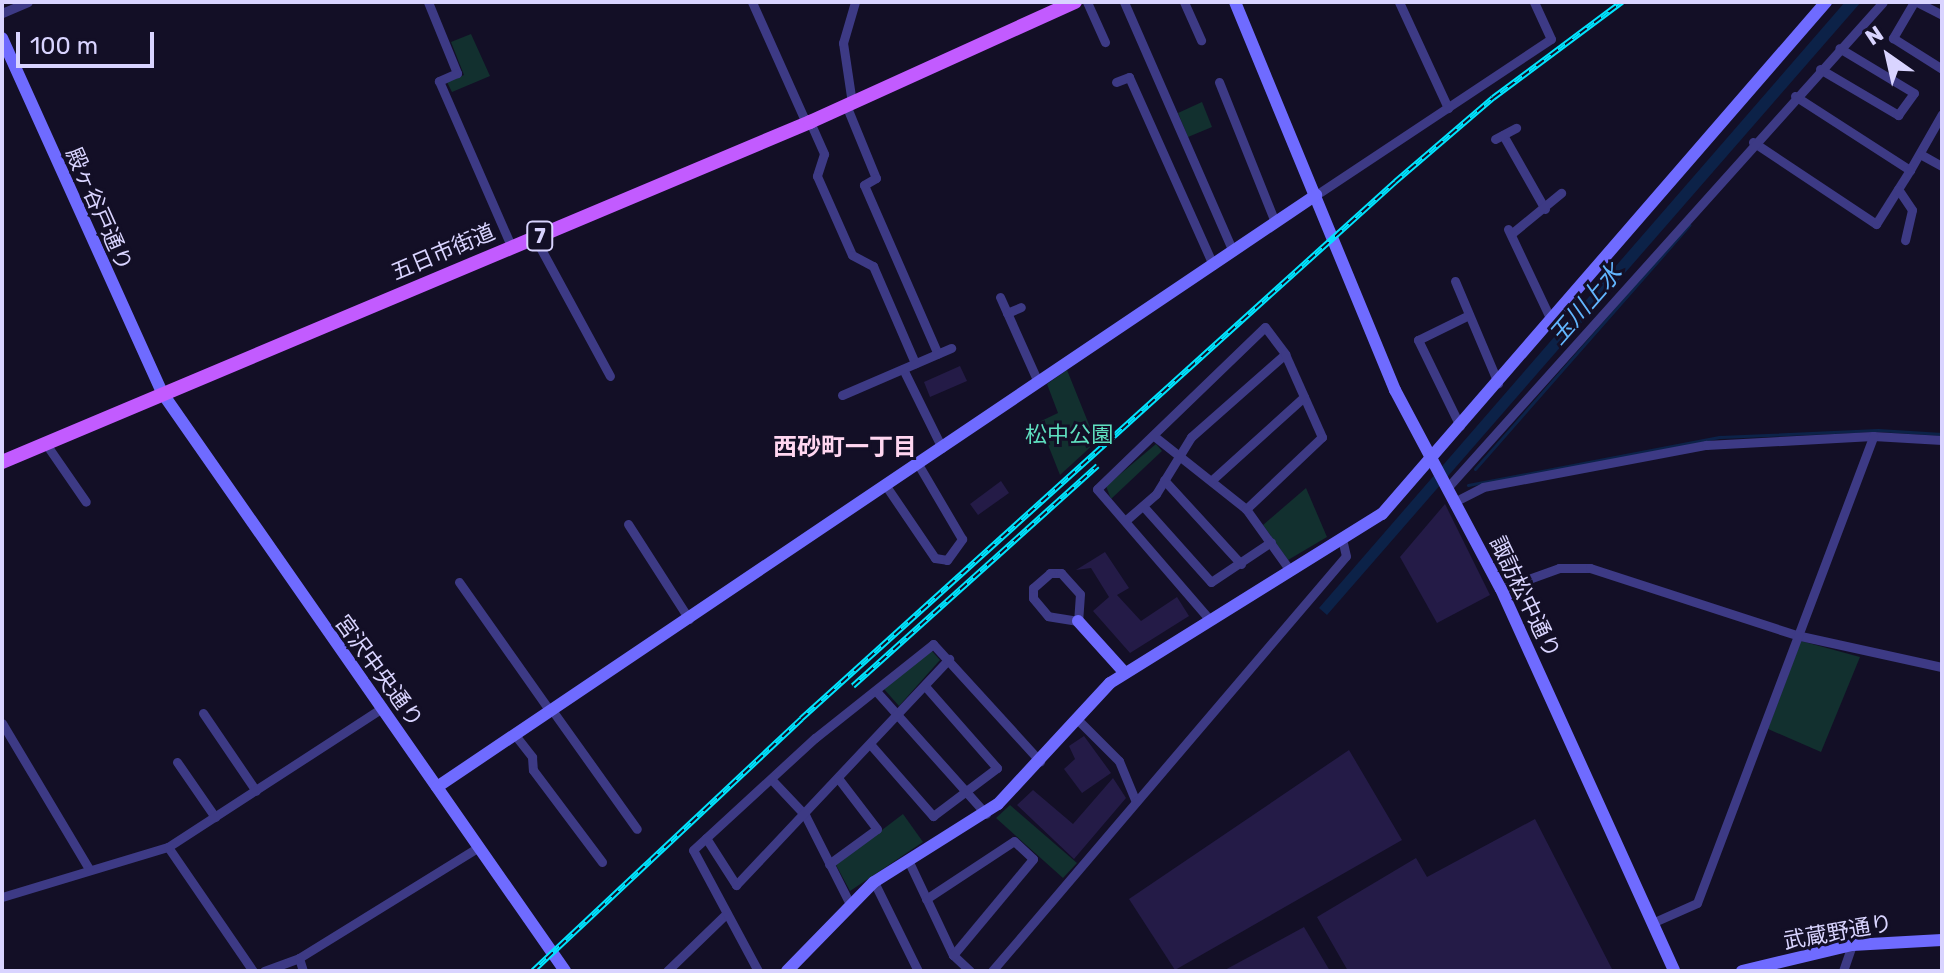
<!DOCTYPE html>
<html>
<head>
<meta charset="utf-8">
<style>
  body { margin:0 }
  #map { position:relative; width:1944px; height:973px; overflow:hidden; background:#130f26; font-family:Rubik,"Noto Sans JP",sans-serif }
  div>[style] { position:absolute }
  .green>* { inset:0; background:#12302f }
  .water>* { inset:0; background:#0c2248 }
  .stream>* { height:3px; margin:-1.5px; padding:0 1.5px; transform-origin:1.5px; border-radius:1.5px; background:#0c2248 }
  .building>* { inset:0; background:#241b47 }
  .street>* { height:9px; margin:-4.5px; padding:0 4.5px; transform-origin:4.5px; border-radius:4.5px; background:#3d3a85 }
  .secondary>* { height:12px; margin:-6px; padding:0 6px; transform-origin:6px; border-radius:6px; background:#6f6bff }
  .primary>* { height:14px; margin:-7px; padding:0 7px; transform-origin:7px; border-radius:7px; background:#c25bff }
  .rail>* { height:6px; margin-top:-3px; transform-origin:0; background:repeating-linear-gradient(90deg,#130f26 0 9px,#00e5ff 0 18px); box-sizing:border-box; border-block:2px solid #00e5ff }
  span { translate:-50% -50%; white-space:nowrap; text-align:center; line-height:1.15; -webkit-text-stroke:6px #130f26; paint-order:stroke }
  .shield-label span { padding:2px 6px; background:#130f26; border:2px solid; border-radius:6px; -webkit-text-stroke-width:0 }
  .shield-label { font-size:20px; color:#d9d4ff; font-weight:700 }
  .street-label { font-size:22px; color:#d9d4ff }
  .park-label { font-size:22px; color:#5fe0c0 }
  .water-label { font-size:24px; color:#62b6ff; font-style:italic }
  .neighbourhood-label { font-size:24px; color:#ffd6f0; font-weight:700 }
  .frame { position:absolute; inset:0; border:4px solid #d9d4ff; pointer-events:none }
  .north { position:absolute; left:1848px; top:16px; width:80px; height:80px; -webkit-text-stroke:6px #130f26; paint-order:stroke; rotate:326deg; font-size:22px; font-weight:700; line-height:32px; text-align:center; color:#d9d4ff }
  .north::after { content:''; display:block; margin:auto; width:28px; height:36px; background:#d9d4ff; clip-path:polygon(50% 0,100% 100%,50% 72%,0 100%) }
  .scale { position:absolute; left:16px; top:32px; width:138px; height:36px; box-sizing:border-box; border:4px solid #d9d4ff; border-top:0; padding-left:10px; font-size:24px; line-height:28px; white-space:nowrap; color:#d9d4ff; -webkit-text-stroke:6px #130f26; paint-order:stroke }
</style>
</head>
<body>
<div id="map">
  <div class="green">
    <i style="clip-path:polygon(471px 34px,490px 76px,452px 92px,447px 82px,464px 75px,451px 42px)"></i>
    <i style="clip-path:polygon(1202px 102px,1212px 127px,1188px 137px,1178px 113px)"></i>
    <i style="clip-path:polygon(1067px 370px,1096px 442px,1060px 475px,1039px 422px,1058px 413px,1047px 384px)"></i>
    <i style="clip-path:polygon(1156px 444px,1162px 451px,1111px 499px,1106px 486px)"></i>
    <i style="clip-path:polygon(1306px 488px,1327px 537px,1288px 560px,1263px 525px)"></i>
    <i style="clip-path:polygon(1801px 641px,1860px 657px,1821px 752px,1768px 729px)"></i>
    <i style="clip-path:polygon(931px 650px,940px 660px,899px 706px,884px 689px)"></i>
    <i style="clip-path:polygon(1010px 805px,1077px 863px,1063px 878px,996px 818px)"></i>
    <i style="clip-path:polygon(903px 814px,923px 842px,850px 891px,836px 865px)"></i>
  </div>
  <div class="water">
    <i style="clip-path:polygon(1845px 2px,1861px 2px,1327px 615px,1319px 608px)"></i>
  </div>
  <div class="stream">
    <i style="left:1475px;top:469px;width:325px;rotate:-48.7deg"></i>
    <i style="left:1468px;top:485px;width:257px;rotate:-10.8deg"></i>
    <i style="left:1720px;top:437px;width:158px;rotate:-2.5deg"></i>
    <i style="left:1878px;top:430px;width:64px;rotate:3.6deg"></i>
  </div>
  <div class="building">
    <i style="clip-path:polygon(960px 366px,967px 381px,930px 397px,924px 382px)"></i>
    <i style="clip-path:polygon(1001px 481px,1009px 493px,978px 515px,970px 504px)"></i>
    <i style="clip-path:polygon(1445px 504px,1490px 595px,1437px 623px,1400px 557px)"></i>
    <i style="clip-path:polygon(1105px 552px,1129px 588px,1117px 595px,1141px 621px,1177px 597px,1189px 616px,1130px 653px,1093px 611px,1109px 597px,1091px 568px,1076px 570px)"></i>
    <i style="clip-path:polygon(1084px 736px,1111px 773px,1082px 793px,1064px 769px,1075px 759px,1069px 746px)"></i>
    <i style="clip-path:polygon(1349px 750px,1402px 840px,1175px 970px,1129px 899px)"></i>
    <i style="clip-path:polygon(1113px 778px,1126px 798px,1074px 859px,1017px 805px,1033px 790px,1073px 824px)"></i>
    <i style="clip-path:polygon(1535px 819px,1613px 971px,1348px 971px,1317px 917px,1416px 858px,1427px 877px)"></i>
    <i style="clip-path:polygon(1304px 927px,1330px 971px,1223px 971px)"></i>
  </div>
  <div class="street">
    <i style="left:428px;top:2px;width:77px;rotate:67.8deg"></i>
    <i style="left:457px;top:73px;width:20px;rotate:156deg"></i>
    <i style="left:439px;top:81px;width:182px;rotate:66.4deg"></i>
    <i style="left:752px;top:2px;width:133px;rotate:65.9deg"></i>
    <i style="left:1087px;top:2px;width:44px;rotate:65.8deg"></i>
    <i style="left:1124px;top:2px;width:272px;rotate:66.4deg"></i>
    <i style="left:1184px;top:2px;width:42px;rotate:65.9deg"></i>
    <i style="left:1399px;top:2px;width:117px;rotate:65.2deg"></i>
    <i style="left:1914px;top:2px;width:42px;rotate:120.3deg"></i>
    <i style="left:1893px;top:38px;width:58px;rotate:32.3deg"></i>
    <i style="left:1917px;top:2px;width:28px;rotate:27deg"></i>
    <i style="left:2px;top:13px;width:28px;rotate:-23deg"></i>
    <i style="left:1820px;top:69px;width:91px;rotate:30.5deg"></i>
    <i style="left:1898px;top:115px;width:27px;rotate:-54deg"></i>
    <i style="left:1914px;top:93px;width:87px;rotate:-149deg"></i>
    <i style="left:1116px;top:82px;width:14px;rotate:-21deg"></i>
    <i style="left:1129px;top:77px;width:206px;rotate:65.9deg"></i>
    <i style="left:1219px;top:82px;width:151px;rotate:68.2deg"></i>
    <i style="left:1795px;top:96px;width:137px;rotate:32.8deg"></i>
    <i style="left:1910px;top:170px;width:64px;rotate:-60.3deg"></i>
    <i style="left:852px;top:103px;width:61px;rotate:-98.5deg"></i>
    <i style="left:843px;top:43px;width:43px;rotate:-73.7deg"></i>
    <i style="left:846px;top:105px;width:79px;rotate:67.7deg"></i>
    <i style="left:876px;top:178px;width:14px;rotate:150deg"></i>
    <i style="left:864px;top:185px;width:184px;rotate:66.4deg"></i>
    <i style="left:810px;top:122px;width:35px;rotate:66deg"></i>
    <i style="left:824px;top:154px;width:23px;rotate:108deg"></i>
    <i style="left:817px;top:176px;width:86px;rotate:66.1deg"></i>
    <i style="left:852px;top:255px;width:24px;rotate:28deg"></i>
    <i style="left:873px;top:266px;width:106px;rotate:66.6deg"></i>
    <i style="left:1503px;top:135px;width:85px;rotate:60.4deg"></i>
    <i style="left:1495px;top:139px;width:24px;rotate:-28deg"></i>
    <i style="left:1753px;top:142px;width:148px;rotate:33.7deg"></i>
    <i style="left:1876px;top:224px;width:64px;rotate:-57.8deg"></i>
    <i style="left:1920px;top:154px;width:25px;rotate:29deg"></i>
    <i style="left:1898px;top:189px;width:25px;rotate:56deg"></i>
    <i style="left:1912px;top:210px;width:31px;rotate:103deg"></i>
    <i style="left:1316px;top:195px;width:282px;rotate:-33.6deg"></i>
    <i style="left:1551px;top:39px;width:41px;rotate:-114.7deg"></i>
    <i style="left:1508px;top:229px;width:103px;rotate:64.7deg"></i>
    <i style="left:1511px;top:234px;width:65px;rotate:-39.4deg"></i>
    <i style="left:535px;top:238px;width:157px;rotate:61.5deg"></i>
    <i style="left:1455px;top:281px;width:111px;rotate:67.1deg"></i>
    <i style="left:1000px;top:297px;width:93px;rotate:65.9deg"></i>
    <i style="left:1007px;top:313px;width:15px;rotate:-23deg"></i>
    <i style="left:903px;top:369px;width:88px;rotate:63.7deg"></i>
    <i style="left:842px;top:395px;width:119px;rotate:-23.3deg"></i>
    <i style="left:1460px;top:426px;width:96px;rotate:-116deg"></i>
    <i style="left:1418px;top:340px;width:55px;rotate:-26.1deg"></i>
    <i style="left:1154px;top:436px;width:117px;rotate:38.4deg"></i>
    <i style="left:1246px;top:509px;width:74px;rotate:54.4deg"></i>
    <i style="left:46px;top:444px;width:70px;rotate:55.4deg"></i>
    <i style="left:1164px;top:480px;width:114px;rotate:47.5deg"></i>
    <i style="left:1212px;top:480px;width:124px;rotate:-42.1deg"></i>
    <i style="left:886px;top:486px;width:87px;rotate:55.8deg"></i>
    <i style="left:935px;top:558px;width:12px;rotate:9deg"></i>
    <i style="left:947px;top:560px;width:26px;rotate:-54deg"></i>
    <i style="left:962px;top:539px;width:87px;rotate:-120.4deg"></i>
    <i style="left:1448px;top:487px;width:651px;rotate:-48.11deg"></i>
    <i style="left:1456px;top:501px;width:30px;rotate:-27deg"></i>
    <i style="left:1483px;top:487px;width:227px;rotate:-10.7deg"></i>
    <i style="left:1706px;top:445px;width:167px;rotate:-3.1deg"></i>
    <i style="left:1873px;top:436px;width:69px;rotate:3.3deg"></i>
    <i style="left:1143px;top:506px;width:102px;rotate:48.2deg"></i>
    <i style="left:1211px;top:582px;width:72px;rotate:-33.7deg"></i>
    <i style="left:1125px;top:521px;width:41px;rotate:-41.1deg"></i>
    <i style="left:1156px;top:494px;width:67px;rotate:-58.4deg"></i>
    <i style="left:1191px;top:437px;width:125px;rotate:-41.4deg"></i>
    <i style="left:628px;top:524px;width:113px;rotate:57.3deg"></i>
    <i style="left:1050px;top:573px;width:11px"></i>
    <i style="left:1061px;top:573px;width:28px;rotate:48deg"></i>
    <i style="left:1080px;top:594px;width:27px;rotate:94deg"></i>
    <i style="left:1078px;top:621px;width:30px;rotate:-171deg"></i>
    <i style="left:1048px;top:616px;width:23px;rotate:-130deg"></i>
    <i style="left:1033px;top:598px;width:10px;rotate:-90deg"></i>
    <i style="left:1033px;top:588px;width:23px;rotate:-41deg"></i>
    <i style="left:459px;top:582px;width:158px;rotate:54.8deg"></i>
    <i style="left:1501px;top:589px;width:62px;rotate:-19.9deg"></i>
    <i style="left:1559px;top:568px;width:31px"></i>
    <i style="left:1590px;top:568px;width:217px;rotate:18deg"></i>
    <i style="left:1796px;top:635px;width:149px;rotate:12.4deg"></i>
    <i style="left:1210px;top:620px;width:173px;rotate:-130.8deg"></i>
    <i style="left:1097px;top:489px;width:233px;rotate:-44deg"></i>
    <i style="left:1265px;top:327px;width:34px;rotate:53deg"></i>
    <i style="left:1285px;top:354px;width:91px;rotate:66deg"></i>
    <i style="left:1322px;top:437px;width:105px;rotate:136.5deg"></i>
    <i style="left:876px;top:691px;width:165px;rotate:48.2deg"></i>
    <i style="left:552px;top:710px;width:146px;rotate:54.5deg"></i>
    <i style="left:203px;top:713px;width:94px;rotate:55.8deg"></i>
    <i style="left:1078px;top:720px;width:58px;rotate:45deg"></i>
    <i style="left:1119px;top:761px;width:44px;rotate:67.5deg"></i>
    <i style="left:2px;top:723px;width:168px;rotate:59.2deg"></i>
    <i style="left:515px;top:735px;width:28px;rotate:52deg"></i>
    <i style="left:532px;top:757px;width:13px;rotate:86deg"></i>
    <i style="left:533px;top:770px;width:115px;rotate:53.1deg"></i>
    <i style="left:870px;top:744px;width:96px;rotate:48.8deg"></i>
    <i style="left:933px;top:816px;width:80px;rotate:-36.9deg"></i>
    <i style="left:997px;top:768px;width:109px;rotate:-131.3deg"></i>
    <i style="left:177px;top:762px;width:67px;rotate:55.4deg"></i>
    <i style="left:771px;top:779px;width:50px;rotate:46.6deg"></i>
    <i style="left:805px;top:815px;width:100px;rotate:63.2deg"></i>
    <i style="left:706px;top:838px;width:56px;rotate:57.4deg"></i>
    <i style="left:736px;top:885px;width:311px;rotate:-46.7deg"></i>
    <i style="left:168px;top:847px;width:150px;rotate:55.6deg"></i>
    <i style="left:908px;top:860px;width:105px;rotate:64.7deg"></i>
    <i style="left:953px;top:955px;width:23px;rotate:43deg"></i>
    <i style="left:829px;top:864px;width:59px;rotate:-36.1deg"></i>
    <i style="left:877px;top:829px;width:64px;rotate:-127.4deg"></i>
    <i style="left:874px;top:882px;width:99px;rotate:63.7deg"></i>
    <i style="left:2px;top:897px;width:173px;rotate:-16.8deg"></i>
    <i style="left:168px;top:847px;width:255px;rotate:-33deg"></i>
    <i style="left:926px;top:899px;width:105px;rotate:-33.4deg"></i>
    <i style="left:1014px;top:841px;width:26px;rotate:43deg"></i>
    <i style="left:1033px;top:859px;width:125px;rotate:129.8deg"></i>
    <i style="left:1652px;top:923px;width:49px;rotate:-24deg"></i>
    <i style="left:1697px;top:903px;width:499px;rotate:-69.3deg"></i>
    <i style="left:299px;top:958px;width:14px;rotate:73deg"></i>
    <i style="left:264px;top:971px;width:37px;rotate:-20deg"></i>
    <i style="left:299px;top:958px;width:211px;rotate:-31.7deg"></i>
    <i style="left:667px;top:971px;width:83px;rotate:-44deg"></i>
    <i style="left:758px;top:971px;width:137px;rotate:-118.2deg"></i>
    <i style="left:693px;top:850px;width:166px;rotate:-42.6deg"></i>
    <i style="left:815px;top:738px;width:151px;rotate:-38.5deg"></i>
    <i style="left:933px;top:644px;width:159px;rotate:47.6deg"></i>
    <i style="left:992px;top:971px;width:545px;rotate:-49.54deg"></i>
    <i style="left:1346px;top:556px;width:17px;rotate:-103deg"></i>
    <i style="left:1843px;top:971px;width:28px;rotate:-71deg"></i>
  </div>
  <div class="secondary">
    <i style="left:1235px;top:2px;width:420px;rotate:67.6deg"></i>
    <i style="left:1395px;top:390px;width:225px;rotate:62deg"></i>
    <i style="left:1501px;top:589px;width:419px;rotate:65.6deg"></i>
    <i style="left:2px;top:38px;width:391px;rotate:65.7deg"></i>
    <i style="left:163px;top:394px;width:703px;rotate:55.13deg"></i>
    <i style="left:1078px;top:621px;width:70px;rotate:47.9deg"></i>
    <i style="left:437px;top:787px;width:1060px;rotate:-33.96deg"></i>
    <i style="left:787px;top:971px;width:124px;rotate:-45.7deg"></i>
    <i style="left:874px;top:882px;width:146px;rotate:-32.2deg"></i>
    <i style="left:998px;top:804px;width:165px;rotate:-47.2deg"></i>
    <i style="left:1110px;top:683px;width:320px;rotate:-31.9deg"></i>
    <i style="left:1382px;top:514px;width:678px;rotate:-49.07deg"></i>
    <i style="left:1742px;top:971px;width:113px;rotate:-13.3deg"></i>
    <i style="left:1852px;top:945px;width:90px;rotate:-3.2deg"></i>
  </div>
  <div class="primary">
    <i style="left:2px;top:462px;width:877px;rotate:-22.82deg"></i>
    <i style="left:810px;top:122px;width:291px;rotate:-24.4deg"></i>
  </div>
  <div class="rail">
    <i style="left:853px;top:686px;width:329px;rotate:-42deg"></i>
    <i style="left:533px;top:971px;width:368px;rotate:-43.2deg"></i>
    <i style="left:801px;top:719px;width:801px;rotate:-42.11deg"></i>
    <i style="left:1395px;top:182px;width:129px;rotate:-40.6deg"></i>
    <i style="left:1493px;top:98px;width:161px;rotate:-36.7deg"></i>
  </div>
  <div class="shield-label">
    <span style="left:540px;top:236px">7</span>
  </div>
  <div class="street-label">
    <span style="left:99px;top:209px;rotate:66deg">殿ヶ谷戸通り</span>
    <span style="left:443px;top:252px;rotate:-23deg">五日市街道</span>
    <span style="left:1525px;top:597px;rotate:64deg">諏訪松中通り</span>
    <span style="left:379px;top:671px;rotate:54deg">宮沢中央通り</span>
    <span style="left:1838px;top:932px;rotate:-10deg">武蔵野通り</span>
  </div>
  <div class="park-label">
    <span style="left:1069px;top:435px">松中公園</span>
  </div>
  <div class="water-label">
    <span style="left:1586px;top:305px;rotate:-49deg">玉川上水</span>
  </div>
  <div class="neighbourhood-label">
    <span style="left:845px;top:448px">西砂町一丁目</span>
  </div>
  <div class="frame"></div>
  <div class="north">N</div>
  <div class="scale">100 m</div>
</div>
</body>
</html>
